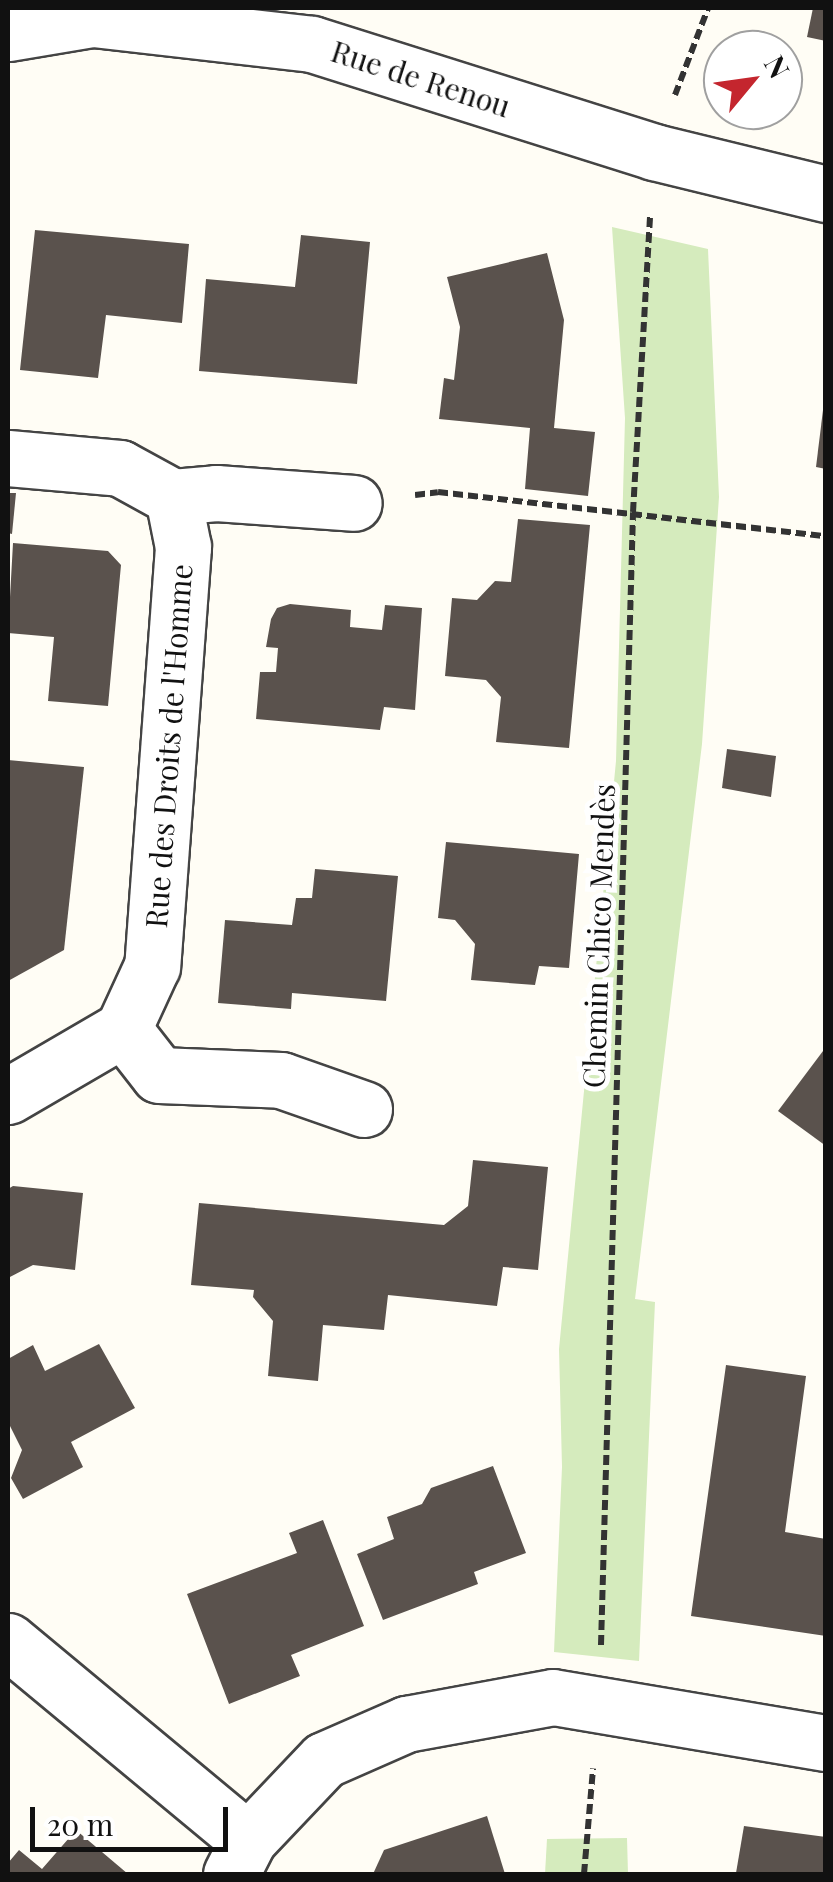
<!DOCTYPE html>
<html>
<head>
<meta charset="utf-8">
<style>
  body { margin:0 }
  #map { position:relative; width:833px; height:1882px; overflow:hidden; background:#fffdf5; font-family:"Playfair Display",serif }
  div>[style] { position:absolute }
  .green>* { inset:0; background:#d5ebbd }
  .building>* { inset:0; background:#5a524d }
  .path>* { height:6px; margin-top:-3px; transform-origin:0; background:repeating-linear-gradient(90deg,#333 0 10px,transparent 0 15px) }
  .roads { filter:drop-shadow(2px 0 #444) drop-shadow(-2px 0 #444) drop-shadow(0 2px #444) drop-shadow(0 -2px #444) }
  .street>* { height:55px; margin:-27.5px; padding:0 27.5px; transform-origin:27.5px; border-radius:27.5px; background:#fff }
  span { translate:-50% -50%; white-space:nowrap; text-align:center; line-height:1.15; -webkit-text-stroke:10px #fff; paint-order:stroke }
  .street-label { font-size:30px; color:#111 }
  .frame { position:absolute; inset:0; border:10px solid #111; pointer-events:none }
  .north { position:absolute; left:703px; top:30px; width:100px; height:100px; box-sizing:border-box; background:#fff; border:2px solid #a0a0a0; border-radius:50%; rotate:61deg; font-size:28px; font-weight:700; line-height:40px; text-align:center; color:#111 }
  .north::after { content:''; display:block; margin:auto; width:35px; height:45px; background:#c4262e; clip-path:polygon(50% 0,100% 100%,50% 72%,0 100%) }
  .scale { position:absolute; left:30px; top:1807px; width:198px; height:45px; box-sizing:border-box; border:5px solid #111; border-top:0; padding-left:12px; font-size:30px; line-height:35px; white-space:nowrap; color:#111; -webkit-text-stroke:8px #fff; paint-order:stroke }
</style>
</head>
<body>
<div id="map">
  <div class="green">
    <i style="clip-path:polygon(612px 227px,708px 249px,719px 497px,702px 744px,635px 1299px,655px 1302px,639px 1661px,554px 1652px,562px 1467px,559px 1349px,616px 761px,625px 418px)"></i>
    <i style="clip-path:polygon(627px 1838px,628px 1874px,545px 1874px,547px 1839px)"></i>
  </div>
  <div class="building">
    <i style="clip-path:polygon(813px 8px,826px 8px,826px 41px,807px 37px)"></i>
    <i style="clip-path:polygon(35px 230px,189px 244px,182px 323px,106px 315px,98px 378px,20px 370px)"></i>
    <i style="clip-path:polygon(301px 235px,370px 242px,357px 384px,199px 371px,206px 279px,295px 287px)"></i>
    <i style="clip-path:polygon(547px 253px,564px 320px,554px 428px,595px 432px,588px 496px,525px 489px,530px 428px,439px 419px,444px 378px,454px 380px,460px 327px,447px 277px)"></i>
    <i style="clip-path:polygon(823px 410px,826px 410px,826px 469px,816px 467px)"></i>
    <i style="clip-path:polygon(8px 493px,16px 493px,12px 534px,8px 533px)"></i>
    <i style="clip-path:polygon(518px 519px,590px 525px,569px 748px,496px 742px,501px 697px,486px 680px,445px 676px,452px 598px,477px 600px,495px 581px,511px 582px)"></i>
    <i style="clip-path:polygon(13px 543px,108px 551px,121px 565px,108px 706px,48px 701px,54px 637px,8px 633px)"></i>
    <i style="clip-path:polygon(290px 604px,351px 610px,350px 627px,382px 630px,385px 605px,422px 608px,415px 710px,384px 707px,380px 730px,256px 719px,260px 672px,276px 672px,278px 648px,266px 647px,271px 619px,277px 608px)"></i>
    <i style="clip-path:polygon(727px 749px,776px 756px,771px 797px,722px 788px)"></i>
    <i style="clip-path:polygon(8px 760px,84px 767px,64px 950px,8px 981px)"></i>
    <i style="clip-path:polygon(446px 842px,579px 854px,569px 968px,539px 966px,535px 985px,471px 980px,475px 944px,455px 920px,438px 918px)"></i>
    <i style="clip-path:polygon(315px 869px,398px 876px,386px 1001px,292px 993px,291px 1009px,218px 1003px,225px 920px,292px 925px,296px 898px,312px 898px)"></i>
    <i style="clip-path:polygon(826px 1047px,826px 1146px,778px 1111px)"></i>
    <i style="clip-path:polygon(473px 1160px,548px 1167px,538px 1270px,503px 1267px,497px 1306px,388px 1295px,384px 1330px,323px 1325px,318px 1381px,268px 1376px,273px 1321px,253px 1297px,254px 1290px,191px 1285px,199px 1203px,444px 1225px,468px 1206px)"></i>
    <i style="clip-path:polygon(13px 1186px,83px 1193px,75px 1270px,33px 1265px,8px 1278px,8px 1189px)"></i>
    <i style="clip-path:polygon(99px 1344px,135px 1408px,71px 1442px,83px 1467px,23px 1499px,11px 1478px,22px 1450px,8px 1422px,8px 1359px,33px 1345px,45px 1371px)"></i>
    <i style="clip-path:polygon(726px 1365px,806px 1376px,785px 1532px,826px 1539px,826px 1636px,691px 1616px)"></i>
    <i style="clip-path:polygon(493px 1466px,526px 1553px,474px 1572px,478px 1584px,383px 1620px,357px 1554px,394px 1539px,387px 1517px,422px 1504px,431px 1488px)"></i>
    <i style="clip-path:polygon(323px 1520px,364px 1626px,291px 1655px,300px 1676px,229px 1704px,187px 1594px,297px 1553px,289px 1533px)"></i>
    <i style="clip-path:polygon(487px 1816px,505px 1874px,373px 1874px,384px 1850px)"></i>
    <i style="clip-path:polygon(744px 1826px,826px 1837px,826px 1874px,736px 1873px)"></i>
    <i style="clip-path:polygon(76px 1830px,128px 1874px,8px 1874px,8px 1863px,19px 1850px,42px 1869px)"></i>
  </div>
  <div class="path">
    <i style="left:675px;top:95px;width:93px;rotate:-69.2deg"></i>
    <i style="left:415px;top:495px;width:23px;rotate:-7deg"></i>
    <i style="left:438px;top:492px;width:390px;rotate:6.5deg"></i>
    <i style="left:601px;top:1645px;width:1133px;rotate:-88.38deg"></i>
    <i style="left:633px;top:512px;width:298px;rotate:-86.7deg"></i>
    <i style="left:584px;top:1874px;width:106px;rotate:-85.1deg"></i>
  </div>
  <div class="roads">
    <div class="street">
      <i style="left:8px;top:33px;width:86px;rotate:-9.4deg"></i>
      <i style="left:93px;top:19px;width:220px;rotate:6.5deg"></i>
      <i style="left:312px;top:44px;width:359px;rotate:17.5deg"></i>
      <i style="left:654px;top:152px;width:177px;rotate:13.7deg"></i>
      <i style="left:8px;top:458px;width:112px;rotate:5.1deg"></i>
      <i style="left:120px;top:468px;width:60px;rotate:28.7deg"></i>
      <i style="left:173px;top:497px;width:51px;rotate:78.7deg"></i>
      <i style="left:183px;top:547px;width:420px;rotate:94.2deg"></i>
      <i style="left:152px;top:966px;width:69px;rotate:114.7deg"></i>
      <i style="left:123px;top:1029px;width:133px;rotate:149.8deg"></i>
      <i style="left:173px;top:497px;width:43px;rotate:-5.3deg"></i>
      <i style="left:216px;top:493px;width:138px;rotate:4.1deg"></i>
      <i style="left:123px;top:1029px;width:58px;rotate:52deg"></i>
      <i style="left:159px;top:1075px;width:122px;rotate:2.3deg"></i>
      <i style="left:281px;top:1080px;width:88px;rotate:19.3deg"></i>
      <i style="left:8px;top:1641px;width:312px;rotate:39.7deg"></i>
      <i style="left:231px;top:1874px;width:38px;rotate:-63deg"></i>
      <i style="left:248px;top:1840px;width:110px;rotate:-46.5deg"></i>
      <i style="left:324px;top:1760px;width:90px;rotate:-23.7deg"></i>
      <i style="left:406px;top:1724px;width:149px;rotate:-10.4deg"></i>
      <i style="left:553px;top:1697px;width:277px;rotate:9.6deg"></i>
    </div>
  </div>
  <div class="street-label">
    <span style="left:421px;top:78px;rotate:18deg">Rue de Renou</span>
    <span style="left:168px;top:746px;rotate:-86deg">Rue des Droits de l'Homme</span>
    <span style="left:598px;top:936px;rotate:-88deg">Chemin Chico Mendès</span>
  </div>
  <div class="frame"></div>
  <div class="north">N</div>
  <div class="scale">20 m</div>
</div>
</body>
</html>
